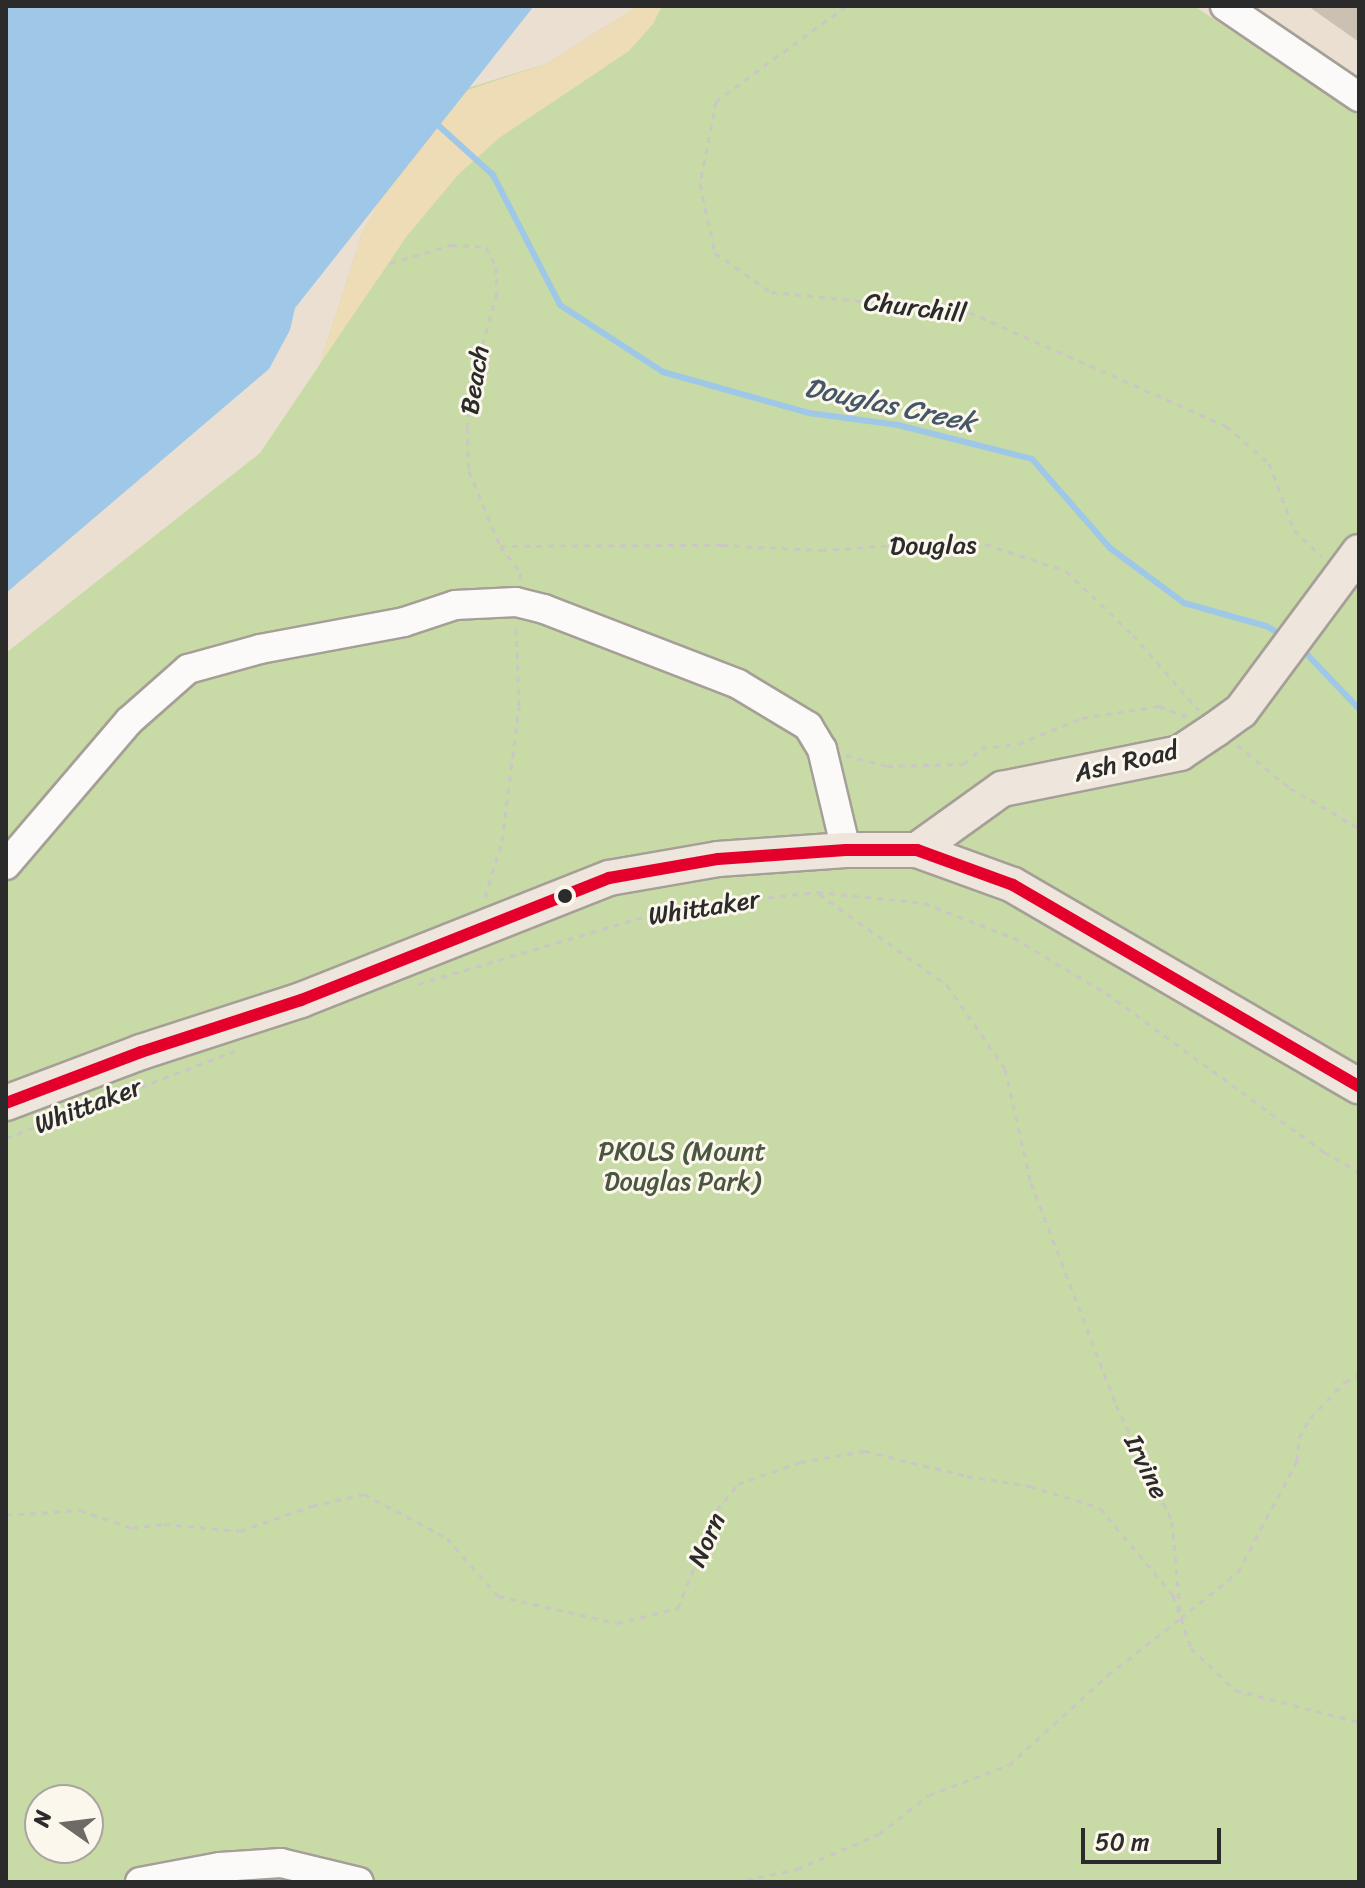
<!DOCTYPE html>
<html>
<head>
<meta charset="utf-8">
<style>
  body { margin:0 }
  #map { position:relative; width:1365px; height:1888px; overflow:hidden; background:#ebdfd1; font-family:Sriracha,sans-serif }
  div>[style] { position:absolute }
  .green>* { inset:0; background:#c8daa5 }
  .sand>* { inset:0; background:#eddcb5 }
  .water>* { inset:0; background:#9fc8e8 }
  .stream>* { height:6px; margin:-3px; padding:0 3px; transform-origin:3px; border-radius:3px; background:#9fc8e8 }
  .building>* { inset:0; background:#ccc0b2 }
  .path>* { height:3px; margin-top:-1.5px; transform-origin:0; background:repeating-linear-gradient(90deg,#cbc7c4 0 6px,transparent 0 12px) }
  .roads { filter:drop-shadow(2px 0 #a59f97) drop-shadow(-2px 0 #a59f97) drop-shadow(0 2px #a59f97) drop-shadow(0 -2px #a59f97) }
  .minor>* { height:28px; margin:-14px; padding:0 14px; transform-origin:14px; border-radius:14px; background:#fcfaf8 }
  .major>* { height:34px; margin:-17px; padding:0 17px; transform-origin:17px; border-radius:17px; background:#eee5dc }
  .bus-1>* { height:12px; margin:-6px; padding:0 6px; transform-origin:6px; border-radius:6px; background:#e4002b }
  .dots>* { width:22px; height:22px; translate:-50% -50%; box-sizing:border-box; border:4px solid #fbf7ec; border-radius:50% }
  span { translate:-50% -50%; white-space:nowrap; text-align:center; line-height:1.15; -webkit-text-stroke:6px #fbf7ec; paint-order:stroke }
  .street-label { font-size:26px; color:#2b2b2b }
  .park-label { font-size:26px; color:#4b5640 }
  .water-label { font-size:28px; color:#445767; font-style:italic }
  .frame { position:absolute; inset:0; border:8px solid #2b2b2b; pointer-events:none }
  .north { position:absolute; left:24px; top:1784px; width:80px; height:80px; box-sizing:border-box; background:#fbf7ec; border:2px solid #a8a59f; border-radius:50%; rotate:284deg; font-size:22px; font-weight:700; line-height:32px; text-align:center; color:#2b2b2b }
  .north::after { content:''; display:block; margin:auto; width:28px; height:36px; background:#6e6a65; clip-path:polygon(50% 0,100% 100%,50% 72%,0 100%) }
  .scale { position:absolute; left:1081px; top:1828px; width:140px; height:36px; box-sizing:border-box; border:4px solid #2b2b2b; border-top:0; padding-left:10px; font-size:24px; line-height:28px; white-space:nowrap; color:#2b2b2b; -webkit-text-stroke:6px #fbf7ec; paint-order:stroke }
</style>
</head>
<body>
<div id="map">
  <div class="green">
    <i style="clip-path:polygon(evenodd,638px 6px,1194px 6px,1359px 116px,1359px 1882px,6px 1882px,6px 653px,260px 453px,320px 364px,362px 233px,438px 97px,546px 64px,638px 6px,40px 1800px,88px 1800px,88px 1848px,40px 1848px,40px 1800px)"></i>
  </div>
  <div class="sand">
    <i style="clip-path:polygon(638px 6px,662px 6px,653px 24px,629px 51px,499px 138px,458px 175px,407px 236px,320px 364px,362px 233px,431px 102px,546px 64px)"></i>
  </div>
  <div class="water">
    <i style="clip-path:polygon(6px 6px,534px 6px,295px 308px,290px 330px,269px 369px,6px 593px)"></i>
  </div>
  <div class="stream">
    <i style="left:439px;top:126px;width:73px;rotate:42.2deg"></i>
    <i style="left:493px;top:175px;width:146px;rotate:62.7deg"></i>
    <i style="left:560px;top:305px;width:123px;rotate:33deg"></i>
    <i style="left:663px;top:372px;width:152px;rotate:15.7deg"></i>
    <i style="left:809px;top:413px;width:90px;rotate:7.7deg"></i>
    <i style="left:898px;top:425px;width:138px;rotate:14.2deg"></i>
    <i style="left:1032px;top:459px;width:118px;rotate:48.8deg"></i>
    <i style="left:1110px;top:548px;width:92px;rotate:36.6deg"></i>
    <i style="left:1184px;top:603px;width:85px;rotate:15.7deg"></i>
    <i style="left:1266px;top:626px;width:18px;rotate:29deg"></i>
    <i style="left:1301px;top:648px;width:84px;rotate:46.4deg"></i>
  </div>
  <div class="building">
    <i style="clip-path:polygon(1308px 6px,1359px 6px,1359px 42px)"></i>
  </div>
  <div class="path">
    <i style="left:846px;top:6px;width:161px;rotate:143.8deg"></i>
    <i style="left:716px;top:101px;width:85px;rotate:100.9deg"></i>
    <i style="left:700px;top:184px;width:71px;rotate:77.7deg"></i>
    <i style="left:715px;top:253px;width:68px;rotate:34.9deg"></i>
    <i style="left:771px;top:292px;width:199px;rotate:5.8deg"></i>
    <i style="left:969px;top:312px;width:281px;rotate:23.9deg"></i>
    <i style="left:1226px;top:426px;width:57px;rotate:40.7deg"></i>
    <i style="left:1269px;top:463px;width:72px;rotate:69.5deg"></i>
    <i style="left:1294px;top:530px;width:39px;rotate:44deg"></i>
    <i style="left:390px;top:263px;width:64px;rotate:-16.4deg"></i>
    <i style="left:451px;top:245px;width:35px;rotate:3deg"></i>
    <i style="left:486px;top:247px;width:22px;rotate:63deg"></i>
    <i style="left:496px;top:267px;width:26px;rotate:88deg"></i>
    <i style="left:497px;top:293px;width:85px;rotate:105.7deg"></i>
    <i style="left:474px;top:375px;width:52px;rotate:97.7deg"></i>
    <i style="left:467px;top:427px;width:44px;rotate:87.4deg"></i>
    <i style="left:469px;top:471px;width:81px;rotate:67.5deg"></i>
    <i style="left:500px;top:546px;width:34px;rotate:52deg"></i>
    <i style="left:521px;top:573px;width:8px;rotate:104deg"></i>
    <i style="left:500px;top:546px;width:222px;rotate:-0.3deg"></i>
    <i style="left:722px;top:545px;width:99px;rotate:2.9deg"></i>
    <i style="left:821px;top:550px;width:153px;rotate:-3.7deg"></i>
    <i style="left:974px;top:540px;width:97px;rotate:18.6deg"></i>
    <i style="left:1066px;top:571px;width:93px;rotate:43.7deg"></i>
    <i style="left:1133px;top:635px;width:100px;rotate:48.7deg"></i>
    <i style="left:1237px;top:745px;width:68px;rotate:39.1deg"></i>
    <i style="left:1290px;top:788px;width:80px;rotate:30.1deg"></i>
    <i style="left:846px;top:755px;width:42px;rotate:15deg"></i>
    <i style="left:887px;top:766px;width:77px;rotate:-1.5deg"></i>
    <i style="left:964px;top:764px;width:23px;rotate:-43deg"></i>
    <i style="left:981px;top:748px;width:37px;rotate:-6deg"></i>
    <i style="left:1018px;top:744px;width:69px;rotate:-22.1deg"></i>
    <i style="left:1082px;top:718px;width:78px;rotate:-8.9deg"></i>
    <i style="left:1159px;top:706px;width:30px;rotate:21deg"></i>
    <i style="left:819px;top:894px;width:157px;rotate:35.4deg"></i>
    <i style="left:947px;top:985px;width:102px;rotate:55.4deg"></i>
    <i style="left:1005px;top:1069px;width:117px;rotate:77.2deg"></i>
    <i style="left:1031px;top:1183px;width:238px;rotate:69deg"></i>
    <i style="left:1116px;top:1405px;width:129px;rotate:64.2deg"></i>
    <i style="left:1172px;top:1521px;width:90px;rotate:84.9deg"></i>
    <i style="left:485px;top:897px;width:59px;rotate:-73.1deg"></i>
    <i style="left:502px;top:841px;width:136px;rotate:-82.8deg"></i>
    <i style="left:519px;top:706px;width:82px;rotate:-92.1deg"></i>
    <i style="left:418px;top:984px;width:266px;rotate:-16.6deg"></i>
    <i style="left:673px;top:908px;width:145px;rotate:-6.3deg"></i>
    <i style="left:817px;top:892px;width:108px;rotate:5.9deg"></i>
    <i style="left:924px;top:903px;width:97px;rotate:21.3deg"></i>
    <i style="left:1014px;top:938px;width:107px;rotate:30.9deg"></i>
    <i style="left:1106px;top:993px;width:270px;rotate:36.1deg"></i>
    <i style="left:1324px;top:1152px;width:40px;rotate:29.7deg"></i>
    <i style="left:6px;top:1138px;width:245px;rotate:-20.8deg"></i>
    <i style="left:6px;top:1515px;width:74px;rotate:-3.9deg"></i>
    <i style="left:80px;top:1510px;width:55px;rotate:19.1deg"></i>
    <i style="left:132px;top:1528px;width:32px;rotate:-7deg"></i>
    <i style="left:164px;top:1524px;width:76px;rotate:5.3deg"></i>
    <i style="left:240px;top:1531px;width:76px;rotate:-19.1deg"></i>
    <i style="left:312px;top:1506px;width:53px;rotate:-13deg"></i>
    <i style="left:364px;top:1494px;width:94px;rotate:27.9deg"></i>
    <i style="left:447px;top:1538px;width:77px;rotate:48.7deg"></i>
    <i style="left:498px;top:1596px;width:122px;rotate:12.8deg"></i>
    <i style="left:617px;top:1623px;width:63px;rotate:-13.8deg"></i>
    <i style="left:678px;top:1608px;width:105px;rotate:-68.3deg"></i>
    <i style="left:717px;top:1510px;width:33px;rotate:-51deg"></i>
    <i style="left:738px;top:1484px;width:66px;rotate:-19.5deg"></i>
    <i style="left:800px;top:1462px;width:66px;rotate:-9.6deg"></i>
    <i style="left:865px;top:1451px;width:105px;rotate:13.8deg"></i>
    <i style="left:967px;top:1476px;width:64px;rotate:9deg"></i>
    <i style="left:1030px;top:1486px;width:73px;rotate:17.4deg"></i>
    <i style="left:1100px;top:1508px;width:114px;rotate:50deg"></i>
    <i style="left:1173px;top:1595px;width:56px;rotate:71.2deg"></i>
    <i style="left:1191px;top:1648px;width:61px;rotate:43.7deg"></i>
    <i style="left:1235px;top:1690px;width:128px;rotate:14.5deg"></i>
    <i style="left:1181px;top:1618px;width:73px;rotate:-38.9deg"></i>
    <i style="left:1238px;top:1572px;width:126px;rotate:-62deg"></i>
    <i style="left:1297px;top:1461px;width:23px;rotate:-85deg"></i>
    <i style="left:1299px;top:1438px;width:23px;rotate:-61deg"></i>
    <i style="left:1310px;top:1418px;width:50px;rotate:-45.8deg"></i>
    <i style="left:1345px;top:1382px;width:16px;rotate:-30deg"></i>
    <i style="left:583px;top:1882px;width:22px"></i>
    <i style="left:735px;top:1882px;width:63px;rotate:-11.8deg"></i>
    <i style="left:797px;top:1869px;width:89px;rotate:-23.1deg"></i>
    <i style="left:879px;top:1834px;width:63px;rotate:-38deg"></i>
    <i style="left:929px;top:1795px;width:85px;rotate:-20.6deg"></i>
    <i style="left:1009px;top:1765px;width:134px;rotate:-42.3deg"></i>
    <i style="left:1108px;top:1675px;width:93px;rotate:-38deg"></i>
  </div>
  <div class="roads">
    <div class="minor">
      <i style="left:1225px;top:6px;width:162px;rotate:34.2deg"></i>
      <i style="left:6px;top:865px;width:189px;rotate:-49.5deg"></i>
      <i style="left:129px;top:721px;width:79px;rotate:-41.4deg"></i>
      <i style="left:188px;top:669px;width:75px;rotate:-15.5deg"></i>
      <i style="left:260px;top:649px;width:147px;rotate:-10.6deg"></i>
      <i style="left:404px;top:622px;width:54px;rotate:-18.4deg"></i>
      <i style="left:455px;top:605px;width:61px;rotate:-2.8deg"></i>
      <i style="left:516px;top:602px;width:29px;rotate:14deg"></i>
      <i style="left:544px;top:609px;width:208px;rotate:21.1deg"></i>
      <i style="left:738px;top:684px;width:82px;rotate:31deg"></i>
      <i style="left:808px;top:726px;width:27px;rotate:59deg"></i>
      <i style="left:822px;top:749px;width:104px;rotate:76.6deg"></i>
      <i style="left:140px;top:1882px;width:81px;rotate:-10.6deg"></i>
      <i style="left:220px;top:1867px;width:61px;rotate:-3.8deg"></i>
      <i style="left:281px;top:1863px;width:80px;rotate:13.7deg"></i>
    </div>
    <div class="major">
      <i style="left:917px;top:850px;width:105px;rotate:-35.7deg"></i>
      <i style="left:1002px;top:789px;width:182px;rotate:-11.4deg"></i>
      <i style="left:1180px;top:753px;width:43px;rotate:-33.7deg"></i>
      <i style="left:1216px;top:729px;width:31px;rotate:-36deg"></i>
      <i style="left:1241px;top:711px;width:198px;rotate:-53.4deg"></i>
      <i style="left:6px;top:1103px;width:144px;rotate:-20.7deg"></i>
      <i style="left:141px;top:1052px;width:168px;rotate:-18deg"></i>
      <i style="left:301px;top:1000px;width:331px;rotate:-21.6deg"></i>
      <i style="left:609px;top:878px;width:111px;rotate:-9.9deg"></i>
      <i style="left:718px;top:859px;width:128px;rotate:-4deg"></i>
      <i style="left:846px;top:850px;width:71px"></i>
      <i style="left:917px;top:850px;width:102px;rotate:20deg"></i>
      <i style="left:1013px;top:885px;width:400px;rotate:30.2deg"></i>
    </div>
  </div>
  <div class="bus-1">
    <i style="left:6px;top:1103px;width:144px;rotate:-20.7deg"></i>
    <i style="left:141px;top:1052px;width:168px;rotate:-18deg"></i>
    <i style="left:301px;top:1000px;width:331px;rotate:-21.6deg"></i>
    <i style="left:609px;top:878px;width:111px;rotate:-9.9deg"></i>
    <i style="left:718px;top:859px;width:128px;rotate:-4deg"></i>
    <i style="left:846px;top:850px;width:71px"></i>
    <i style="left:917px;top:850px;width:102px;rotate:20deg"></i>
    <i style="left:1013px;top:885px;width:400px;rotate:30.2deg"></i>
  </div>
  <div class="dots">
    <i style="left:565px;top:896px;background:#2b2b2b"></i>
  </div>
  <div class="street-label">
    <span style="left:915px;top:308px;rotate:7deg">Churchill</span>
    <span style="left:475px;top:380px;rotate:-81deg">Beach</span>
    <span style="left:933px;top:546px;rotate:-1deg">Douglas</span>
    <span style="left:1126px;top:762px;rotate:-13deg">Ash Road</span>
    <span style="left:704px;top:908px;rotate:-9deg">Whittaker</span>
    <span style="left:88px;top:1106px;rotate:-21deg">Whittaker</span>
    <span style="left:1146px;top:1467px;rotate:64deg">Irvine</span>
    <span style="left:707px;top:1540px;rotate:-66deg">Norn</span>
  </div>
  <div class="park-label">
    <span style="left:682px;top:1167px">PKOLS (Mount<br>Douglas Park)</span>
  </div>
  <div class="water-label">
    <span style="left:890px;top:405px;rotate:12deg">Douglas Creek</span>
  </div>
  <div class="frame"></div>
  <div class="north">N</div>
  <div class="scale">50 m</div>
</div>
</body>
</html>
